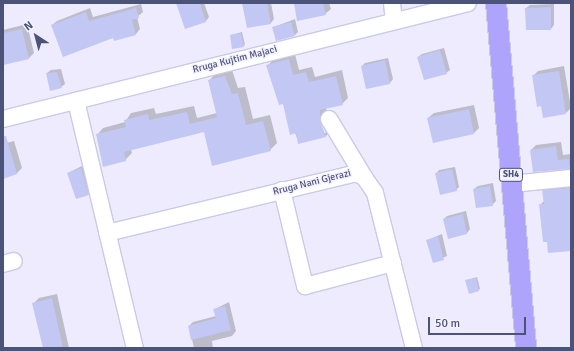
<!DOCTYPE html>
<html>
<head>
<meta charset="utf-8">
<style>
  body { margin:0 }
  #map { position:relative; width:574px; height:351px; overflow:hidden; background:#edebfd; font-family:Signika,sans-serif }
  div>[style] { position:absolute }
  .shadow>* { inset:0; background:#0003 }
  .building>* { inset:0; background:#c2c7f3 }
  .roads { filter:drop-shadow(1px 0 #cacae7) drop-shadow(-1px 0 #cacae7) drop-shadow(0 1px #cacae7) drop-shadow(0 -1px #cacae7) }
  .minor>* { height:16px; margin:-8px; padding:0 8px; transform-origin:8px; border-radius:8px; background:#fff }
  .major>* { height:20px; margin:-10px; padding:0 10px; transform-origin:10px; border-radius:10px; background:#afa4fb }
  span { translate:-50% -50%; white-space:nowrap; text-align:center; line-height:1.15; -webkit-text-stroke:3px #f3f1ff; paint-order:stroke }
  .shield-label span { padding:1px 3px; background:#f3f1ff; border:1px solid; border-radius:3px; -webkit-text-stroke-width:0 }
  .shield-label { font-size:9px; color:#4c5379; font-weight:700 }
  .street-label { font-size:10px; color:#4c5379 }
  .frame { position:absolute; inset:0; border:4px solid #4c5379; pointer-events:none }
  .north { position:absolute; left:16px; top:16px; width:40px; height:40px; -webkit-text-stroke:3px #f3f1ff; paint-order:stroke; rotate:324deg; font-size:11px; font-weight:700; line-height:16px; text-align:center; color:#4c5379 }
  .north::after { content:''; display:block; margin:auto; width:14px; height:18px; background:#4c5379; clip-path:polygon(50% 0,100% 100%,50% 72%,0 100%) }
  .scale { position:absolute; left:428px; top:317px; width:98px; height:18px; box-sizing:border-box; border:2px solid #4c5379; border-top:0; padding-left:5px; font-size:12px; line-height:14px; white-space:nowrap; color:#4c5379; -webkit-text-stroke:3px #f3f1ff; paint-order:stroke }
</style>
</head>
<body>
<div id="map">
  <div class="shadow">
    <i style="clip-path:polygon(177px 3px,204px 3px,209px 17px,206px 21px)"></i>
    <i style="clip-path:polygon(243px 3px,271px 3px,274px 19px,271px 23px)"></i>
    <i style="clip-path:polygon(295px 3px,329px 3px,331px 9px,325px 14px)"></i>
    <i style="clip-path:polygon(141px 4px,143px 12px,137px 17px,140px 29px,136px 34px,114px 36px,52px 25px,57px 21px,90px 8px,93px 17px)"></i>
    <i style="clip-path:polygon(554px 4px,554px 25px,551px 29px,526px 8px,530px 5px)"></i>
    <i style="clip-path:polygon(295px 19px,298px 32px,295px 35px,274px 27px)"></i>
    <i style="clip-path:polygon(27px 24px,34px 53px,29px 58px,3px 64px,3px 30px)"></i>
    <i style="clip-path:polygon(242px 32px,245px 45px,243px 46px,231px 35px)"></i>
    <i style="clip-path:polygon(444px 48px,450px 70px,446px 73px,418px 57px,422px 54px)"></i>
    <i style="clip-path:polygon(evenodd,295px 54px,299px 70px,312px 67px,315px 77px,342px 70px,348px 98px,342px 104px,326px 108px,332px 130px,326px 136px,299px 143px,268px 65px,274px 59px,295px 54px,317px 115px,319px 115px,326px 133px,324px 133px,317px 115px)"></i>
    <i style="clip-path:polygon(388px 58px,393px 79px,390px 83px,367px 88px,362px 66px,365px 63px)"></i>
    <i style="clip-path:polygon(564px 66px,571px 108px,566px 113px,533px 76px,538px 71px)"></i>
    <i style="clip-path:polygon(61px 69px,65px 84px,61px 87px,47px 73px,51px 70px)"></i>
    <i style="clip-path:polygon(232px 70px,238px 88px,245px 87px,253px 119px,270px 115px,277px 143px,270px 150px,205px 131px,131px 149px,132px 153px,125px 160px,97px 135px,103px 128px,125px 122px,131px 113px,154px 108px,156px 114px,194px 106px,197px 118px,217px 113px,209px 81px,215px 74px)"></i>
    <i style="clip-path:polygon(474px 105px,479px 128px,474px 133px,428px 118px,434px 113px)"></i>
    <i style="clip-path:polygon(14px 141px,22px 168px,17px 173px,3px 177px,3px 144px)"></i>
    <i style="clip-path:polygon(561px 142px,563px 155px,571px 154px,571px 166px,534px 171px,531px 150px,536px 145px)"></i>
    <i style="clip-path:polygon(84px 165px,92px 191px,88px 194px,68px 173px)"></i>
    <i style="clip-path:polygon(455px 167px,459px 187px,456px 190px,436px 174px,439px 170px)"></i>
    <i style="clip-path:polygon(493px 183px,496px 201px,492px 205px,474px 189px,478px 186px)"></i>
    <i style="clip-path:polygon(571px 183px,571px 250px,540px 205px,544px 201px,543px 191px,550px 184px)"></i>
    <i style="clip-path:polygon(466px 211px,470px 229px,467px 233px,444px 219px,447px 216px)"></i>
    <i style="clip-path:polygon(442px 234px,447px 256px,433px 262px,428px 240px)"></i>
    <i style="clip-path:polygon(477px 277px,480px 289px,478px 290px,467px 280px)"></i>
    <i style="clip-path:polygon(57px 294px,69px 348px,44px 348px,34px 303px,39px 298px)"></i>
    <i style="clip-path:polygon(229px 302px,236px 331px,232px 336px,212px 341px,213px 348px,194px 348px,189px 326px,193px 322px,216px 316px,215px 309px)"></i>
  </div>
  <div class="building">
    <i style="clip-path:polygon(176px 3px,200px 3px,206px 22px,185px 29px)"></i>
    <i style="clip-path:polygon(242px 3px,267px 3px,271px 24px,247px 28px)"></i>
    <i style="clip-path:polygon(294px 3px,323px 3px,326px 15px,297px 21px)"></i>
    <i style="clip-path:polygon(551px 7px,551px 30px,526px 30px,525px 8px)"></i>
    <i style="clip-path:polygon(136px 8px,139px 18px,132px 20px,136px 35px,114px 41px,113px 38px,63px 57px,51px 25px,86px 12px,89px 21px)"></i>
    <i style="clip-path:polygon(291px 22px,295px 36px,276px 41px,272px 27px)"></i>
    <i style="clip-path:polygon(22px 29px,29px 59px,3px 65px,3px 33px)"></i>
    <i style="clip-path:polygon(241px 33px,244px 47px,232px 49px,230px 35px)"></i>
    <i style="clip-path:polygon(440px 50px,447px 74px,424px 80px,417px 57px)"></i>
    <i style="clip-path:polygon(289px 59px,293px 75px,306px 72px,309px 82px,336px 76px,343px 105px,320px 110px,320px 120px,326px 137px,298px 144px,296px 133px,290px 135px,283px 104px,279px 105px,266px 65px)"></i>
    <i style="clip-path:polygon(385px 60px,390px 84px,366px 89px,361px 66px)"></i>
    <i style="clip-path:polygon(559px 71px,566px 114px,543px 118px,541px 106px,537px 107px,532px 75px)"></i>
    <i style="clip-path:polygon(57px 72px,62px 88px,50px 91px,46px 73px)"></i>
    <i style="clip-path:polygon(225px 76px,232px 94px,238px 93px,246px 125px,263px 121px,271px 151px,212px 166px,204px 132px,124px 152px,126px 161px,103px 167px,96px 134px,126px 127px,124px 120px,148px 114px,149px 120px,187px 112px,190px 124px,217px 117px,208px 80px)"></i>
    <i style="clip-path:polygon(469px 109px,474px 134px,433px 143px,427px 118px)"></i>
    <i style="clip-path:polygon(3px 136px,6px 136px,17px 174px,3px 179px)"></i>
    <i style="clip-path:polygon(556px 146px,558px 160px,569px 159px,570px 169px,533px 172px,530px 150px)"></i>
    <i style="clip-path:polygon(81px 168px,89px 195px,76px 199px,67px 173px)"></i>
    <i style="clip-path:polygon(452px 169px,457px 191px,440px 195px,435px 173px)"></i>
    <i style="clip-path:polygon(490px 186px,493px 206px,476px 208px,473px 189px)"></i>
    <i style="clip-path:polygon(571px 188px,571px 251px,548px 253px,547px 242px,543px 242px,539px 204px,544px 204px,542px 190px)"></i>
    <i style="clip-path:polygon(463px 214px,467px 234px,448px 239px,443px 219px)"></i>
    <i style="clip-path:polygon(438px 236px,444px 260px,433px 263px,426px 240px)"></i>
    <i style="clip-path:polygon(476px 278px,479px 291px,469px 294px,465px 280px)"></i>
    <i style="clip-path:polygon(52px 298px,63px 348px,43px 348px,32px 303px)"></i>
    <i style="clip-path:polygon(225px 306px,231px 330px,191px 340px,188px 326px,216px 318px,213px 309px)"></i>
  </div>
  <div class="roads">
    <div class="minor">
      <i style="left:392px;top:3px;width:18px;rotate:84deg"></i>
      <i style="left:76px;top:101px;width:254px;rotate:76.6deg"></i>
      <i style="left:3px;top:119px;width:479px;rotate:-14deg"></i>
      <i style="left:329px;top:119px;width:68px;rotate:58.9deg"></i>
      <i style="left:512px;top:184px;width:59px;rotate:-5.8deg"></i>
      <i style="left:282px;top:190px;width:99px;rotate:76.5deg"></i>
      <i style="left:305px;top:286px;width:91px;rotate:-14.6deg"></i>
      <i style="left:107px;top:233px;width:256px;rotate:-13.5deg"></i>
      <i style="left:356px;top:173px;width:9px;rotate:27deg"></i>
      <i style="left:364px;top:177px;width:19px;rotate:55deg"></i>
      <i style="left:375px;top:193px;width:160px;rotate:75.9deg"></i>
      <i style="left:3px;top:264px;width:11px;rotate:-15deg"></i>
    </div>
    <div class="major">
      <i style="left:496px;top:3px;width:346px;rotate:85deg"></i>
    </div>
  </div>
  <div class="shield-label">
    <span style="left:511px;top:175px">SH4</span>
  </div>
  <div class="street-label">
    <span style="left:235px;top:60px;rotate:-14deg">Rruga Kujtim Majaci</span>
    <span style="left:312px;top:183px;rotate:-14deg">Rruga Nani Gjerazi</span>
  </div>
  <div class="frame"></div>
  <div class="north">N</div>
  <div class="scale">50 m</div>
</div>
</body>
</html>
